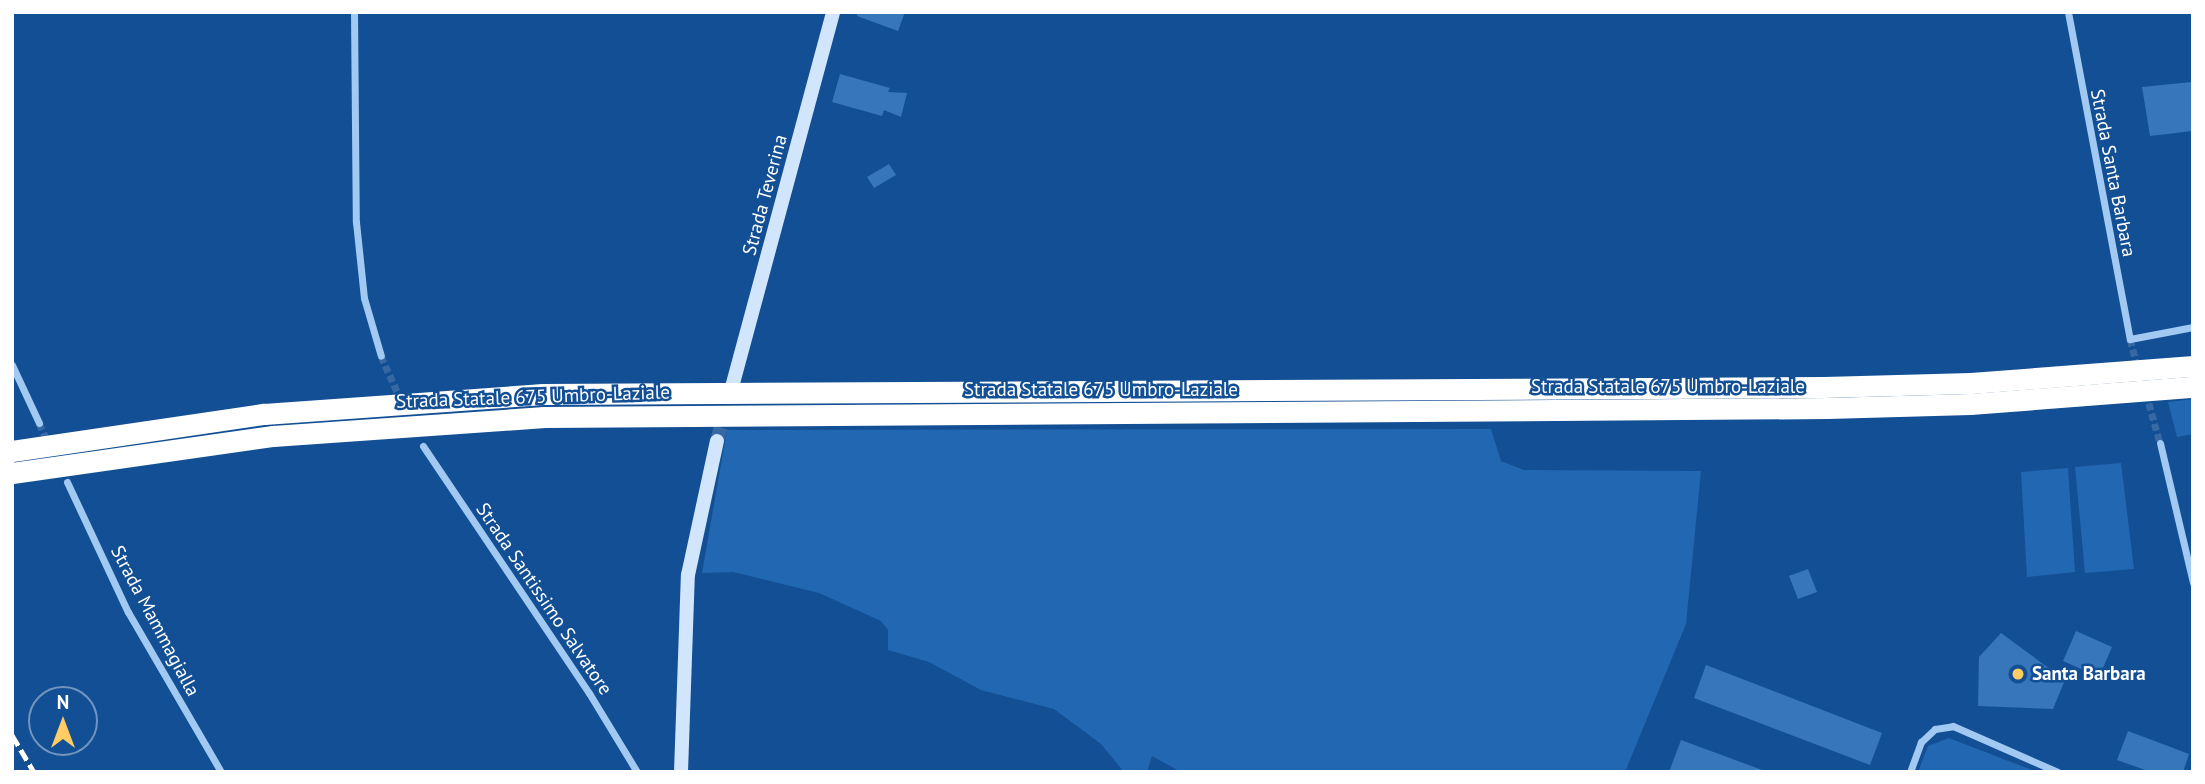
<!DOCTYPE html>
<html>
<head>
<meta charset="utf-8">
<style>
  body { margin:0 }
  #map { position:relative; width:2205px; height:784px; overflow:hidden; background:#134f94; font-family:"PT Sans",sans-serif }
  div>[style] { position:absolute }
  .green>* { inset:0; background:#2267b1 }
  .building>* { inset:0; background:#3776bb }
  .street-tunnel>* { height:7px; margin-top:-3.5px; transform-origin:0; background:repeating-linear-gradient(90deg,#3669a4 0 7px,transparent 0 10.5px) }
  .secondary-tunnel>* { height:14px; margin-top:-7px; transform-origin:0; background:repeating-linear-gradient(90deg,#3669a4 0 14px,transparent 0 21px) }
  .street>* { height:7px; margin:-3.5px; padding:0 3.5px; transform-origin:3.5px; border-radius:3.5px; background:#a2c9f2 }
  .secondary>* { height:14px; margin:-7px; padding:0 7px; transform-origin:7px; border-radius:7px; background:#d1e5fc }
  .highway>* { height:21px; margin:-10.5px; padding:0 10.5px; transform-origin:10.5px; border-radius:10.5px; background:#fff }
  .rail>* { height:5px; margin-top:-2.5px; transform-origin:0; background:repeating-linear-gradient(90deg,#fff 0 12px,transparent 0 17px) }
  .dots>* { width:19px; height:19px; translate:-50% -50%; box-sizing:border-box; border:4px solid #134f94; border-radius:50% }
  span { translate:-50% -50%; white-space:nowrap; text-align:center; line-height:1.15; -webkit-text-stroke:5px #134f94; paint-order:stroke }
  .street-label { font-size:19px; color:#fff }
  .poi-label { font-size:19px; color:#fff; font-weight:700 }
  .left { translate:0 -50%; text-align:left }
  .frame { position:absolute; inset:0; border:14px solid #fff; pointer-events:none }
  .north { position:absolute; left:28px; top:686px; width:70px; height:70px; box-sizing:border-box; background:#134f94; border:2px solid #7195bf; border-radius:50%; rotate:0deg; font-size:19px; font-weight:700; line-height:28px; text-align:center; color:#fff }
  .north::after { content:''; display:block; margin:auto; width:24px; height:32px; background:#ffcd63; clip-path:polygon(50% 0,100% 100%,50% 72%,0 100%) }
</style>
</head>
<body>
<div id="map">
  <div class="green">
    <i style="clip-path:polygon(2193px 399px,2193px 434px,2177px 437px,2168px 402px)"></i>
    <i style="clip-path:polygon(1491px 429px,1501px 461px,1524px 470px,1701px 471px,1686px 624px,1625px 772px,1181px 772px,1152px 756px,1147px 772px,1124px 772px,1101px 744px,1054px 709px,981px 690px,929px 662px,888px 650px,888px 630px,881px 621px,819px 593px,733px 572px,702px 573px,727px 430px)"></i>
    <i style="clip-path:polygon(2121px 463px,2134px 569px,2085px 573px,2075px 467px)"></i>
    <i style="clip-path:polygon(2068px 468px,2075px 572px,2027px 577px,2021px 472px)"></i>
    <i style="clip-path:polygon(1949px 738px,2037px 772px,1918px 772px,1928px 746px)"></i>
  </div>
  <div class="building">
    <i style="clip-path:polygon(858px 12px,905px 12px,898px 31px,857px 16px)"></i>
    <i style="clip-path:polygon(840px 74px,890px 88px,888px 92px,907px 93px,901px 117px,884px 110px,882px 116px,832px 102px)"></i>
    <i style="clip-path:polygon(2191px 82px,2193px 131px,2150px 136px,2142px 87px)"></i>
    <i style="clip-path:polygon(889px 164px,896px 175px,874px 188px,867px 177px)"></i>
    <i style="clip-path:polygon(1808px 569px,1817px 592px,1798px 599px,1789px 576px)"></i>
    <i style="clip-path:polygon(2076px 631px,2112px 647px,2099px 677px,2063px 661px)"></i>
    <i style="clip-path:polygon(2001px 633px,2065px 680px,2053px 709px,1978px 706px,1979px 657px)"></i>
    <i style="clip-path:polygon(1706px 665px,1882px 733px,1870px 765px,1694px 698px)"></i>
    <i style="clip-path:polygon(2128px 731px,2189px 754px,2183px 772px,2151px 772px,2117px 760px)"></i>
    <i style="clip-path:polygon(1681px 740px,1765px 771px,1765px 772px,1669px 772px)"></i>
  </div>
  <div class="street-tunnel">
    <i style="left:2130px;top:339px;width:30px;rotate:75deg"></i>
    <i style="left:381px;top:356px;width:48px;rotate:65.6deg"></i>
    <i style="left:2146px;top:393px;width:52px;rotate:74.4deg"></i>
    <i style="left:39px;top:423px;width:23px;rotate:65deg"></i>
  </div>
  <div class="secondary-tunnel">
    <i style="left:717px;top:441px;width:56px;rotate:-74.5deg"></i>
  </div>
  <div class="street">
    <i style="left:354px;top:12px;width:210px;rotate:89.5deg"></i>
    <i style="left:356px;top:222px;width:76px;rotate:84deg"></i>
    <i style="left:364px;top:298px;width:60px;rotate:73.7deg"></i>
    <i style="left:2068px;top:12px;width:333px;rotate:79.3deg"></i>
    <i style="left:2130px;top:339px;width:64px;rotate:-10.8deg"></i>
    <i style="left:12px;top:365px;width:64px;rotate:65deg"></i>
    <i style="left:2160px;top:443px;width:144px;rotate:76.7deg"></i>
    <i style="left:423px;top:446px;width:298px;rotate:56.1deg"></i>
    <i style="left:589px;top:693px;width:92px;rotate:58.7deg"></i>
    <i style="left:67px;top:482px;width:144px;rotate:64.9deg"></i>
    <i style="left:128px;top:612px;width:185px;rotate:59.8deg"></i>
    <i style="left:1910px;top:772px;width:32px;rotate:-70deg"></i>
    <i style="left:1921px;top:742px;width:19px;rotate:-43deg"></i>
    <i style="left:1935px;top:729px;width:18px;rotate:-9deg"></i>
    <i style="left:1953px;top:726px;width:115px;rotate:23.7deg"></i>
  </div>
  <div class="secondary">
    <i style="left:732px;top:387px;width:388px;rotate:-74.9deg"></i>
    <i style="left:681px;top:772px;width:197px;rotate:-88deg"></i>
    <i style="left:688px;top:575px;width:137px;rotate:-77.8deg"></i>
  </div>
  <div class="highway">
    <i style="left:12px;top:451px;width:255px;rotate:-8.4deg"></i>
    <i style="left:264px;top:414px;width:280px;rotate:-4.1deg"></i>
    <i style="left:543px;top:394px;width:1281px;rotate:-0.31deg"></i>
    <i style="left:1824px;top:387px;width:147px;rotate:-1.6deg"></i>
    <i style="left:1971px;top:383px;width:223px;rotate:-4.4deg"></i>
    <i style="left:12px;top:473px;width:264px;rotate:-8.1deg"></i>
    <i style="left:273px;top:436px;width:272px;rotate:-4deg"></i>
    <i style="left:544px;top:417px;width:1283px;rotate:-0.4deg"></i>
    <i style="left:1827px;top:408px;width:143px;rotate:-1.6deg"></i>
    <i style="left:1970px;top:404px;width:224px;rotate:-4.4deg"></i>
  </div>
  <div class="rail">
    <i style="left:12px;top:735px;width:43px;rotate:59.3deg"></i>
  </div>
  <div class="dots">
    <i style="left:2018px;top:674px;background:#ffcd63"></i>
  </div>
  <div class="street-label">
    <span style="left:2113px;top:173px;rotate:79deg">Strada Santa Barbara</span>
    <span style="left:765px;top:195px;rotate:-75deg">Strada Teverina</span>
    <span style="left:1668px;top:387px">Strada Statale 675 Umbro-Laziale</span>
    <span style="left:1101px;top:390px">Strada Statale 675 Umbro-Laziale</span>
    <span style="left:533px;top:397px;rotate:-2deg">Strada Statale 675 Umbro-Laziale</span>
    <span style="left:544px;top:599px;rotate:56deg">Strada Santissimo Salvatore</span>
    <span style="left:155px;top:621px;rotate:62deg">Strada Mammagialla</span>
  </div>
  <div class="poi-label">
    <span class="left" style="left:2032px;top:674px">Santa Barbara</span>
  </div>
  <div class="frame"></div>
  <div class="north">N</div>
</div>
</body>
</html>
